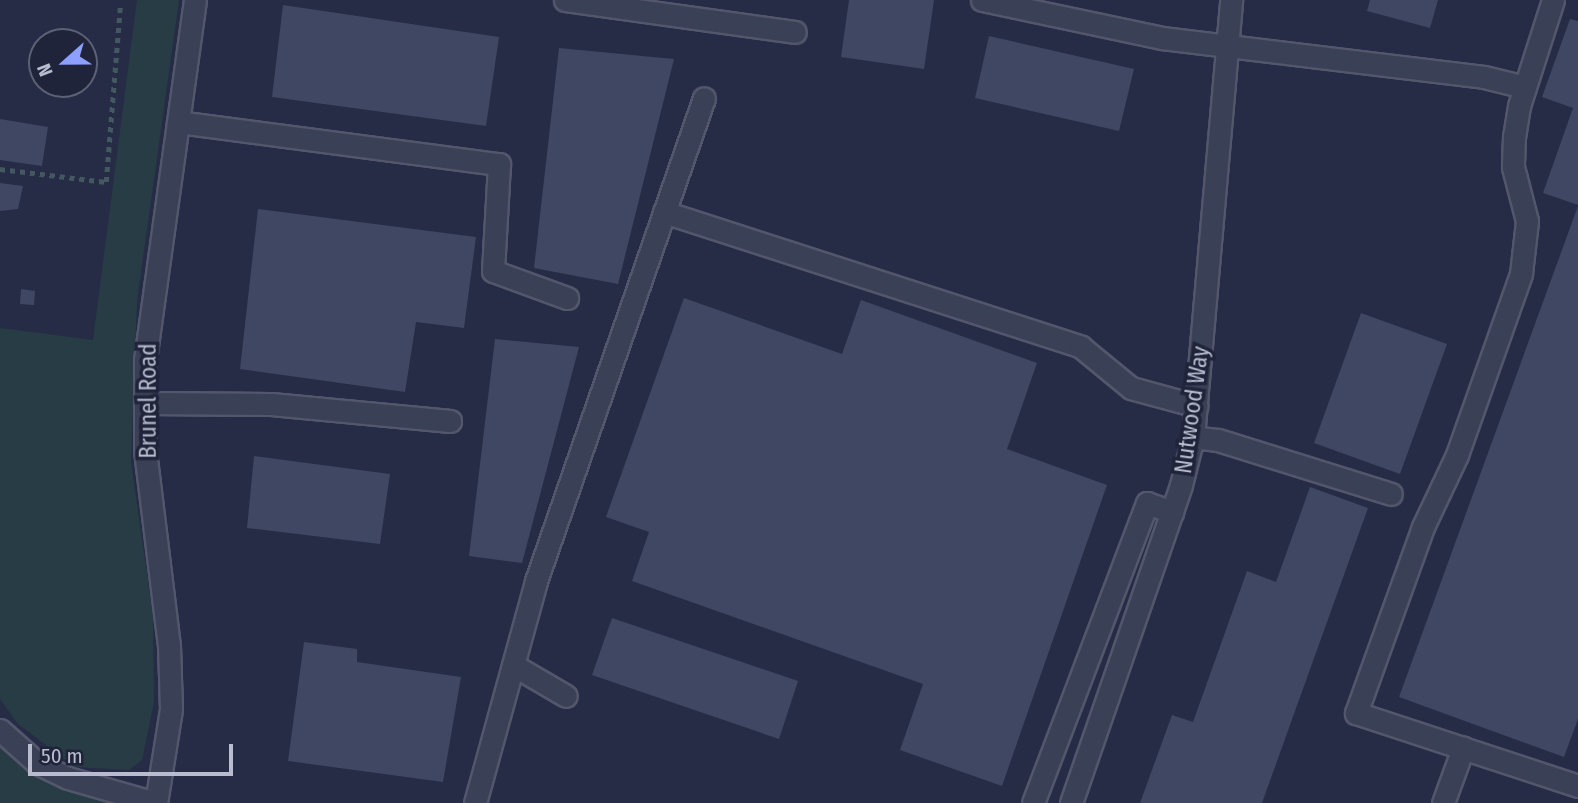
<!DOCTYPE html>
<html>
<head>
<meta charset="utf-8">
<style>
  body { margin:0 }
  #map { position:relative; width:1578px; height:803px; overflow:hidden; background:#262c46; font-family:"Fira Sans Condensed",sans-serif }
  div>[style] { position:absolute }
  .green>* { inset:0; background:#283c46 }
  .building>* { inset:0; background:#3f4763 }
  .path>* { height:4.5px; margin-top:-2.25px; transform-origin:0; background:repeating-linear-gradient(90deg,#435860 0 5px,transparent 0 10px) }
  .roads { filter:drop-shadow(2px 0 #53576c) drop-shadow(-2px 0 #53576c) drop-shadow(0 2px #53576c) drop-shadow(0 -2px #53576c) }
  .minor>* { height:21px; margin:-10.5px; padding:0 10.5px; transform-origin:10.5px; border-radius:10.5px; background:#3a4055 }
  span { translate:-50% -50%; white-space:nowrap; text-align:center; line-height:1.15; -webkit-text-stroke:7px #1f243a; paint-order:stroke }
  .street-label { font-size:23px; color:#b8bcce }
  .north { position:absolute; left:28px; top:28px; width:70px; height:70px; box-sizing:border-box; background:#1f243a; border:2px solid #5c6175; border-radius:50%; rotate:249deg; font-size:19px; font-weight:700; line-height:28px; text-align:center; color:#b8bcce }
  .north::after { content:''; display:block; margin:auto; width:24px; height:32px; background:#8da0ff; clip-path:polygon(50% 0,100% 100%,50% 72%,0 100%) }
  .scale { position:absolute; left:28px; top:744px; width:205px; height:32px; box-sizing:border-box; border:4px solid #b8bcce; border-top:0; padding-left:9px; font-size:21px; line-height:24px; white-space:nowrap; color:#b8bcce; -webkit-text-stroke:5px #1f243a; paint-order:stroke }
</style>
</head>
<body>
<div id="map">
  <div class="green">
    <i style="clip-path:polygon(137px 0,179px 0,137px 301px,131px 462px,153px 616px,154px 702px,142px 760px,129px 770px,75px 767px,18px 724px,0 699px,0 328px,93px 340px)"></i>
    <i style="clip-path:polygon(0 742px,77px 789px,111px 803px,0 803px)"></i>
  </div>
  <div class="building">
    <i style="clip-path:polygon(849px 0,934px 0,924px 69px,841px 57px)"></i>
    <i style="clip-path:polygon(1370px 0,1438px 0,1430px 28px,1367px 11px)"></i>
    <i style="clip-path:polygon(283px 5px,499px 37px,486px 126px,272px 97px)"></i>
    <i style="clip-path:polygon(1570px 19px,1578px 21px,1578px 205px,1543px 193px,1573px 108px,1542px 97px)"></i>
    <i style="clip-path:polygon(989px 36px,1134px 69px,1119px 131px,975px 98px)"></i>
    <i style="clip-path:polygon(559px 48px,674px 59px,618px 284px,534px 268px)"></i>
    <i style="clip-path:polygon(0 119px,48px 127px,42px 166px,0 160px)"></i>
    <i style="clip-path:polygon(0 183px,23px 186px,18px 209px,0 211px)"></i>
    <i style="clip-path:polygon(1578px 206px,1578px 719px,1564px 757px,1399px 697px)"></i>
    <i style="clip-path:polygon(258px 209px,476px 237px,464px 328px,416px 322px,405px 392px,240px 369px)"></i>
    <i style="clip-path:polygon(21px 289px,35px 291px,34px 305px,20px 304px)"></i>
    <i style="clip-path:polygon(684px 298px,842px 354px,861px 300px,1037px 363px,1007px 449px,1107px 485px,1002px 786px,900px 750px,923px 684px,632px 581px,649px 532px,606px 517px)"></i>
    <i style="clip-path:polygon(1361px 313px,1447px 344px,1400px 474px,1314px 443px)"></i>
    <i style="clip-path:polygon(495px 339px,579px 347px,522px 563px,469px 556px)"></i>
    <i style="clip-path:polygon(254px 456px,390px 474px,380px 544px,247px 528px)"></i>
    <i style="clip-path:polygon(1310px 487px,1368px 508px,1262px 803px,1140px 803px,1172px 715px,1193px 722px,1247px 571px,1276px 582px)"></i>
    <i style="clip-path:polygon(612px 618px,798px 681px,779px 739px,592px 675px)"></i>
    <i style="clip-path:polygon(304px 642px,357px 649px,357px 662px,461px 677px,443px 782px,288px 761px)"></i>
  </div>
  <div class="path">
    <i style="left:0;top:169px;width:107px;rotate:7deg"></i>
    <i style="left:106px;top:182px;width:176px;rotate:-85.4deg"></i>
  </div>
  <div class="roads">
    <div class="minor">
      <i style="left:565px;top:0;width:232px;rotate:7.9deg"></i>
      <i style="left:982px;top:0;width:184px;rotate:11.9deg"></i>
      <i style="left:1162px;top:38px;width:324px;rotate:6.9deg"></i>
      <i style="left:1484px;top:77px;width:42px;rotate:13.7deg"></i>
      <i style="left:1553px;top:0;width:111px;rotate:107.8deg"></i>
      <i style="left:1519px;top:106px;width:30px;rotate:99deg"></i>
      <i style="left:1514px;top:136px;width:31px;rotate:92deg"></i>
      <i style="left:1513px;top:167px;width:56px;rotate:75.5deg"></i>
      <i style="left:1527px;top:221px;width:53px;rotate:96.5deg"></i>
      <i style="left:1521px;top:274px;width:192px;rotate:109.5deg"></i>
      <i style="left:1457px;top:455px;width:80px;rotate:115.3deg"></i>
      <i style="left:1423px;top:527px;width:198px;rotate:109.8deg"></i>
      <i style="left:1356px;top:713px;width:234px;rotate:18.2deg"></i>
      <i style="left:178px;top:122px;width:324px;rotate:7.5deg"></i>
      <i style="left:499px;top:164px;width:107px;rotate:93.2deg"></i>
      <i style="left:493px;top:271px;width:79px;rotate:20deg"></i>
      <i style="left:664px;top:212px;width:438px;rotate:17.9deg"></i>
      <i style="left:1081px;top:347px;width:65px;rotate:39.4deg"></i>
      <i style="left:1131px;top:388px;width:68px;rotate:15.3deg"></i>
      <i style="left:145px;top:403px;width:126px;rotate:0.5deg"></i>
      <i style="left:271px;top:404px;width:180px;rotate:5.4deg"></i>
      <i style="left:1193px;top:437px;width:25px;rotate:7deg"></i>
      <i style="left:1218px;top:440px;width:181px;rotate:17.3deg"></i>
      <i style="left:513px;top:665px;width:61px;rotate:30.3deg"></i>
      <i style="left:0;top:730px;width:50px;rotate:41.7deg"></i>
      <i style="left:37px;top:763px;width:34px;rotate:26deg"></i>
      <i style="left:68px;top:778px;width:91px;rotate:16deg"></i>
      <i style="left:156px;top:803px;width:95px;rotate:-80.9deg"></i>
      <i style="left:171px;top:709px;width:63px;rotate:-91.8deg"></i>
      <i style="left:169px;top:646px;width:196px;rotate:-97deg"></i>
      <i style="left:145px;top:451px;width:91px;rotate:-90deg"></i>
      <i style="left:145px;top:360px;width:363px;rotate:-82.1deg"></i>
      <i style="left:475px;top:803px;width:230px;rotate:-74.6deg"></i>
      <i style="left:536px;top:581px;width:511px;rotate:-70.82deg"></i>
      <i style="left:1033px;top:803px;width:321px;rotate:-69.2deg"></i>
      <i style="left:1147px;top:503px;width:27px;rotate:20deg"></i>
      <i style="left:1071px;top:803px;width:336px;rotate:-70.9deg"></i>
      <i style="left:1181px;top:485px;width:49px;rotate:-76deg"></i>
      <i style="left:1193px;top:437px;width:439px;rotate:-85deg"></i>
      <i style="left:1443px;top:803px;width:59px;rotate:-70deg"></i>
    </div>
  </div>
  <div class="street-label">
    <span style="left:148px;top:401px;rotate:-90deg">Brunel Road</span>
    <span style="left:1192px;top:410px;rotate:-82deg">Nutwood Way</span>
  </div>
  <div class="north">N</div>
  <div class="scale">50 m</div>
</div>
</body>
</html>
